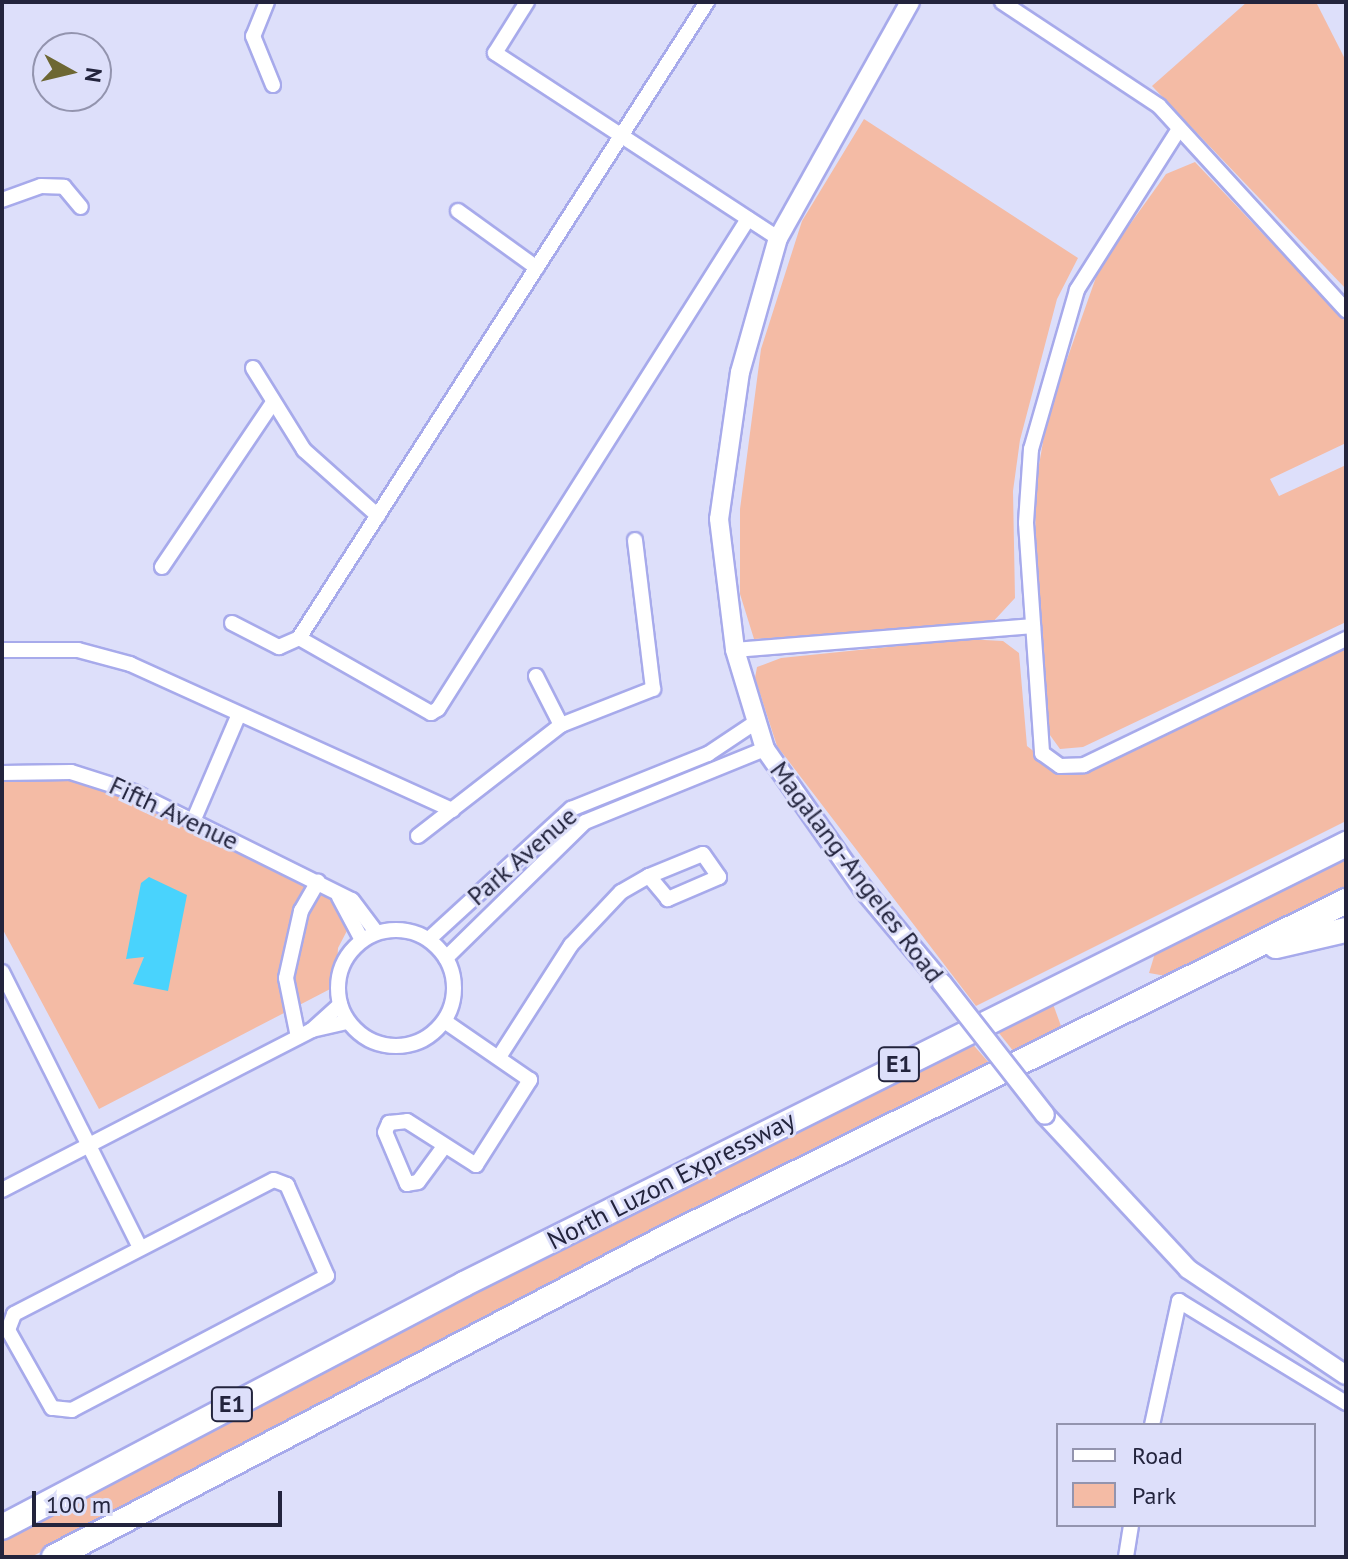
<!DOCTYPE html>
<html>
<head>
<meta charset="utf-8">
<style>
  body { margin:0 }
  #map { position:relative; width:1348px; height:1559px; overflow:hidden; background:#dddffa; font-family:"PT Sans",sans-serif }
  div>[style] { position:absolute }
  .green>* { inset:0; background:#f4bba5 }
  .water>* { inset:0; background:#49d3fd }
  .roads { filter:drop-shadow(2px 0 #a7aaeb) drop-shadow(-2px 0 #a7aaeb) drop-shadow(0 2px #a7aaeb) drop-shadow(0 -2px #a7aaeb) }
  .minor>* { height:14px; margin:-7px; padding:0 7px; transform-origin:7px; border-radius:7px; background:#fff }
  .minor>.ring { margin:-7px; padding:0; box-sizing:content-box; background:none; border:14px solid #fff; border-radius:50% }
  .secondary>* { height:18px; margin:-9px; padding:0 9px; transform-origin:9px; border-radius:9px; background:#fff }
  .motorway>* { height:24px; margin:-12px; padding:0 12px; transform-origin:12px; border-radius:12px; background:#fff }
  .bridges { filter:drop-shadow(2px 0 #a7aaeb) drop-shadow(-2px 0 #a7aaeb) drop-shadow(0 2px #a7aaeb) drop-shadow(0 -2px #a7aaeb) }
  .secondary-bridge>* { height:18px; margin:-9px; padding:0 9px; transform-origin:9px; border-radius:9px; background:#fff }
  span { translate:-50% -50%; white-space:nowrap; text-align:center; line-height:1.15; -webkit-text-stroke:6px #dddffa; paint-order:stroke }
  .shield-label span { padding:2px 6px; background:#dddffa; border:2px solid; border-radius:6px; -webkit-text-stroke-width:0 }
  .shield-label { font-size:24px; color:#23243d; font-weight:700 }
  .street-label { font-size:26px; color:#23243d }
  .frame { position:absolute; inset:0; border:4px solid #23243d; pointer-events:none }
  .legend { position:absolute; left:1056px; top:1423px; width:260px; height:104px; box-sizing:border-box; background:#dddffa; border:2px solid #9394ae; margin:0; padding:10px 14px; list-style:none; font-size:24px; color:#23243d }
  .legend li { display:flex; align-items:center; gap:16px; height:40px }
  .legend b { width:40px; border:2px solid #9394ae }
  .north { position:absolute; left:32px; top:32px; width:80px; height:80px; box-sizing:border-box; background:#dddffa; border:2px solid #9394ae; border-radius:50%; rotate:98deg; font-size:22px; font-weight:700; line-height:32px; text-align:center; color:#23243d }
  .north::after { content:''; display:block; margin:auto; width:28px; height:36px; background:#6d6733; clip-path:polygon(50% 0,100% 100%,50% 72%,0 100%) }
  .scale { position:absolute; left:32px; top:1491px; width:250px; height:36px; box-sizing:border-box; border:4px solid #23243d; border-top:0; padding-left:10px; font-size:24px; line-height:28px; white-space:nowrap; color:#23243d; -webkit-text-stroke:6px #dddffa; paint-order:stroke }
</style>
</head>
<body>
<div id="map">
  <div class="green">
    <i style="clip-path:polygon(1247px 2px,1316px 2px,1346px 61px,1346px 289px,1152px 86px)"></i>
    <i style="clip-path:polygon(864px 119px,1078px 258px,1057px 299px,1020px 440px,1013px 491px,1015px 598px,990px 625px,754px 639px,740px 594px,740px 509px,761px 349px,802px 221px)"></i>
    <i style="clip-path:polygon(1195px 162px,1346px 322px,1346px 443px,1270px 479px,1279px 496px,1346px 465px,1346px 622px,1083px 747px,1060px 749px,1047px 731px,1036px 578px,1035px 488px,1048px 413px,1100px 266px,1166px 174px)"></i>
    <i style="clip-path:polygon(966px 639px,1003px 641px,1019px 653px,1027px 746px,1059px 771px,1091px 767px,1346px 647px,1346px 821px,976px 1006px,777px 746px,755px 678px,757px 667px,781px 658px)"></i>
    <i style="clip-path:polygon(44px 772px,102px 782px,335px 898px,351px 923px,338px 948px,336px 986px,99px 1109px,2px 928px,2px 779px)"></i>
    <i style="clip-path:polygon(1346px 857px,1346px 890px,1166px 976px,1149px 973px,1156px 950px)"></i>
    <i style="clip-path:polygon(1053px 1004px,1061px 1026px,1014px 1052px,995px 1028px)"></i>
    <i style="clip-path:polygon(969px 1040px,990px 1064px,31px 1557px,2px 1557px,2px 1537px)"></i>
  </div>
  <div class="water">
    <i style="clip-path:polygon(149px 877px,187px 895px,168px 991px,133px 984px,144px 957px,126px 959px,141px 883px)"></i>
  </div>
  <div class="roads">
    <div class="minor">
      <i style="left:267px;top:2px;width:37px;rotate:112deg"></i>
      <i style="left:253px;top:36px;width:53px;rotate:67.8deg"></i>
      <i style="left:527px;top:2px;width:60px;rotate:122.1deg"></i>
      <i style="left:495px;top:53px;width:338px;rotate:33.2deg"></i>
      <i style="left:1002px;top:2px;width:188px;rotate:33.5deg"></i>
      <i style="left:1159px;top:106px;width:277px;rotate:47.5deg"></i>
      <i style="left:1179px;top:129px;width:191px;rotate:122.4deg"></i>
      <i style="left:1077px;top:290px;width:166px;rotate:106.1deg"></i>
      <i style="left:1031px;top:449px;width:74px;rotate:93.9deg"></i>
      <i style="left:1026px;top:523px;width:231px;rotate:86deg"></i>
      <i style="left:1042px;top:753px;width:22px;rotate:36deg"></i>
      <i style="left:1060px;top:766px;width:24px;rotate:-2deg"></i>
      <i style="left:1084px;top:765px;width:291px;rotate:-25.7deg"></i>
      <i style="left:2px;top:200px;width:41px;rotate:-19.7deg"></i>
      <i style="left:41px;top:186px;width:23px;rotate:2deg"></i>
      <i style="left:64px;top:187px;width:26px;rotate:50deg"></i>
      <i style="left:458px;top:211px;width:97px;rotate:35.8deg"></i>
      <i style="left:253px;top:368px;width:97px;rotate:58.1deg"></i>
      <i style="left:304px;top:450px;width:99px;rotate:41.7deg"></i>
      <i style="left:162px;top:567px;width:197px;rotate:-56deg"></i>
      <i style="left:232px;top:623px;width:53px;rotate:27.1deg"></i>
      <i style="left:279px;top:647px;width:22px;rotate:-24deg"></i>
      <i style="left:299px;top:638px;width:756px;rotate:-57.32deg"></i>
      <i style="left:299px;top:638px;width:152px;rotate:29.6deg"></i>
      <i style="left:431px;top:713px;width:8px;rotate:-30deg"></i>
      <i style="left:438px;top:709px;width:580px;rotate:-57.68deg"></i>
      <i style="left:2px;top:650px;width:76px"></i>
      <i style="left:78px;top:650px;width:54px;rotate:15.1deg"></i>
      <i style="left:130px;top:664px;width:354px;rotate:24.4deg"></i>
      <i style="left:735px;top:650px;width:299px;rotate:-4.6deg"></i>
      <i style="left:536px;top:676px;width:55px;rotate:63deg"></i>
      <i style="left:2px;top:773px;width:69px;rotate:-0.8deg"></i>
      <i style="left:71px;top:772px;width:66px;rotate:17.6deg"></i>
      <i style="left:134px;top:792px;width:243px;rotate:26.4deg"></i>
      <i style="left:352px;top:900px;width:40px;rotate:53deg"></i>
      <i style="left:194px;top:819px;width:114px;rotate:-66.8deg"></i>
      <i style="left:418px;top:836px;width:181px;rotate:-37.8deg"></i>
      <i style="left:561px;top:725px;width:99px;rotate:-21.4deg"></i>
      <i style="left:653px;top:689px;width:150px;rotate:-96.9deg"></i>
      <i style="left:339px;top:897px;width:49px;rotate:61.9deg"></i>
      <i class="ring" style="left:338px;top:930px;width:102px;height:102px"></i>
      <i style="left:429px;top:939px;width:193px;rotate:-42.5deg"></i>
      <i style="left:571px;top:809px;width:148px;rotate:-21.9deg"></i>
      <i style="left:708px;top:754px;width:54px;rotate:-33.7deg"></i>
      <i style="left:446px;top:958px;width:194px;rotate:-44.4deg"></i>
      <i style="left:585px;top:822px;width:194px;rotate:-22.1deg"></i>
      <i style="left:2px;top:972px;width:308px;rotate:63.4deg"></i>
      <i style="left:312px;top:1030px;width:38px;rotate:-42deg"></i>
      <i style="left:298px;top:1037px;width:60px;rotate:-101.5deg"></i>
      <i style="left:286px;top:978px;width:69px;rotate:-77.4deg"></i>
      <i style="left:301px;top:911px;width:34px;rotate:-60deg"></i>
      <i style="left:501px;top:1054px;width:130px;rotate:-57.3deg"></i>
      <i style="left:571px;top:945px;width:73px;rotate:-46.7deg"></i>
      <i style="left:621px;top:892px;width:32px;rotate:-30deg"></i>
      <i style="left:649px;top:876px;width:58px;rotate:-22.2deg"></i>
      <i style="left:703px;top:854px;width:28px;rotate:55deg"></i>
      <i style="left:719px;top:877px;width:56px;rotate:156.7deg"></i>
      <i style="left:668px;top:899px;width:30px;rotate:-130deg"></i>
      <i style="left:443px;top:1148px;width:42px;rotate:126.3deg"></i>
      <i style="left:418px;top:1182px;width:11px;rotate:170deg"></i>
      <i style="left:407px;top:1184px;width:56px;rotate:-112.9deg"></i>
      <i style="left:385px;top:1132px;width:10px;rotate:-66deg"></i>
      <i style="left:389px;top:1123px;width:18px;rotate:-6deg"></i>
      <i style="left:407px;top:1121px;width:82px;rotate:32.5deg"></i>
      <i style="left:476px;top:1165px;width:101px;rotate:-57.6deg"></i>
      <i style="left:530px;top:1080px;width:104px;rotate:-145.5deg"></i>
      <i style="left:274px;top:1180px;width:14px;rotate:21deg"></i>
      <i style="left:287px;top:1185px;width:99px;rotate:66.3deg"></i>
      <i style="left:327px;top:1276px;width:288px;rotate:152.3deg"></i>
      <i style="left:72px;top:1410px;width:20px;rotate:-174deg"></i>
      <i style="left:52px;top:1408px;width:90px;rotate:-119.4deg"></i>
      <i style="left:8px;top:1330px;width:17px;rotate:-69deg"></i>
      <i style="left:14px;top:1314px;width:292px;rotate:-27.3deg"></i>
      <i style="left:2px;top:1190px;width:349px;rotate:-27.3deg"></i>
      <i style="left:312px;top:1030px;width:37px;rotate:-13deg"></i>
      <i style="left:1152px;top:1425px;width:127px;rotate:-77.7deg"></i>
      <i style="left:1179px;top:1301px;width:196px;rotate:31.4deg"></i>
      <i style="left:1126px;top:1557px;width:32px;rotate:-81deg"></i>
    </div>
    <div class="secondary">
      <i style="left:910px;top:2px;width:270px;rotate:119.2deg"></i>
      <i style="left:778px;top:238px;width:139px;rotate:105.8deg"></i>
      <i style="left:740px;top:372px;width:148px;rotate:98.1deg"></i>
      <i style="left:719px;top:519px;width:132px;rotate:83deg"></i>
      <i style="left:735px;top:650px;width:103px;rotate:73.1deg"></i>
      <i style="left:765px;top:749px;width:171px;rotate:55deg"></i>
      <i style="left:863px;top:889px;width:123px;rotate:50deg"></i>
      <i style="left:1045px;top:1115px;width:210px;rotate:47.1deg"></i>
      <i style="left:1188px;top:1269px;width:190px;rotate:33.9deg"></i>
    </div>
    <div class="motorway">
      <i style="left:1276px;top:946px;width:72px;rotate:-12.9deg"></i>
      <i style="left:2px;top:1527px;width:522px;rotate:-27.74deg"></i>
      <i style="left:464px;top:1284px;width:986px;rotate:-26.51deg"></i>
      <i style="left:54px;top:1557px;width:691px;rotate:-27.57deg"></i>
      <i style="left:667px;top:1237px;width:758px;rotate:-26.33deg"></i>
    </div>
  </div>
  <div class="bridges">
    <div class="secondary-bridge">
      <i style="left:942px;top:983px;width:167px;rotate:52deg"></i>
    </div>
  </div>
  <div class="shield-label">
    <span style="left:899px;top:1064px">E1</span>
    <span style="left:232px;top:1404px">E1</span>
  </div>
  <div class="street-label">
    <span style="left:174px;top:813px;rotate:25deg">Fifth Avenue</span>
    <span style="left:522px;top:856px;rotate:-41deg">Park Avenue</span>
    <span style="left:857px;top:872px;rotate:53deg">Magalang-Angeles Road</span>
    <span style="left:671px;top:1180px;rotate:-27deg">North Luzon Expressway</span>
  </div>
  <div class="frame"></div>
  <ul class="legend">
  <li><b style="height:10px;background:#fff"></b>Road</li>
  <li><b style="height:22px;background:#f4bba5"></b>Park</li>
  </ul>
  <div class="north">N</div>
  <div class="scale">100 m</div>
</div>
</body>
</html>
